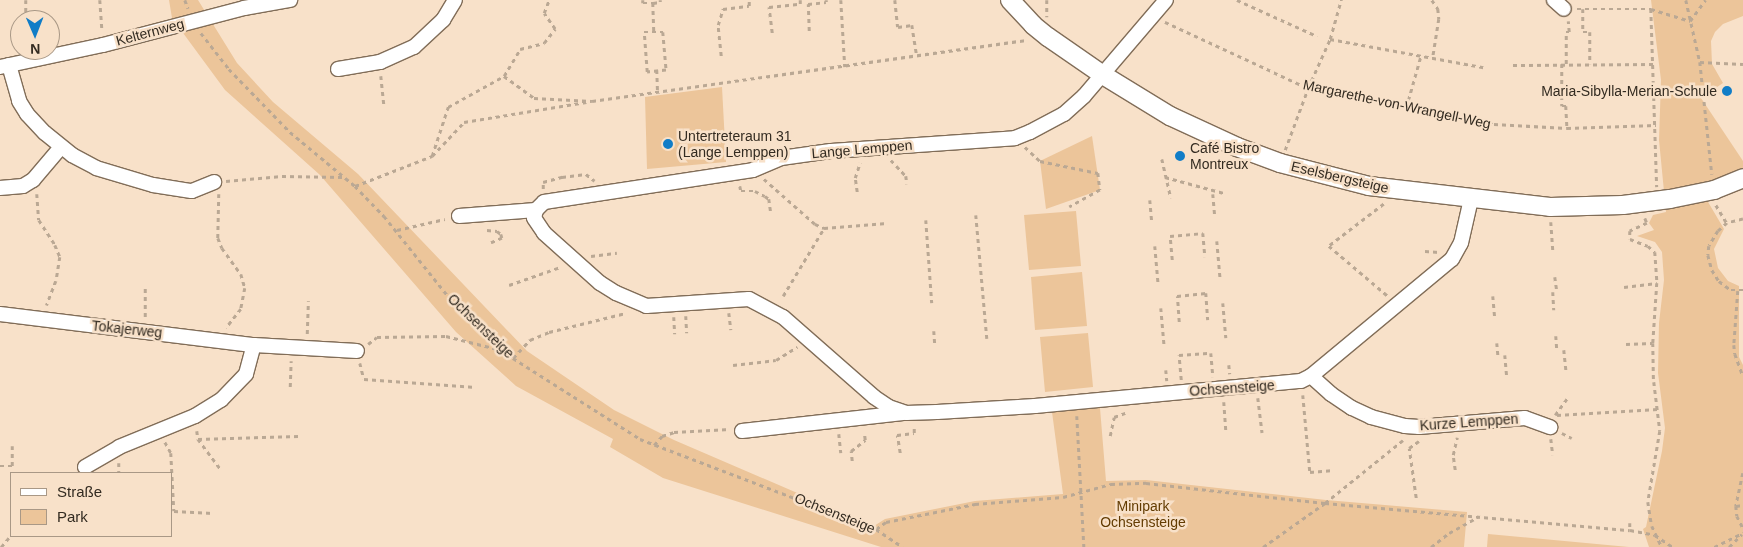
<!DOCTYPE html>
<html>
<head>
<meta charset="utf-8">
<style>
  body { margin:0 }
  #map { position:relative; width:1743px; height:547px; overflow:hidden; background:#f8e1c9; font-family:Helvetica,sans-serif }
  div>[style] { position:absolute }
  .green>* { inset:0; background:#ecc59a }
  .path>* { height:2.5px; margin-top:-1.25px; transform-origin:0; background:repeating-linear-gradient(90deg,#baa894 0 4px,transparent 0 8px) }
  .roads { filter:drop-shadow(1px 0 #816d58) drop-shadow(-1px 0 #816d58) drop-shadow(0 1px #816d58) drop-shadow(0 -1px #816d58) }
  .minor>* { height:14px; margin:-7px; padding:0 7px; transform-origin:7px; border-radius:7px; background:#fff }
  .tertiary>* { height:18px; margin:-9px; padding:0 9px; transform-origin:9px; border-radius:9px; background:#fff }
  .dots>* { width:14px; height:14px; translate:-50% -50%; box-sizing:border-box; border:2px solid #f8e1c9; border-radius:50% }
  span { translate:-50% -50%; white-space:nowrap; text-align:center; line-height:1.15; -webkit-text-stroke:5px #f8e1c9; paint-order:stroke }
  .street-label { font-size:14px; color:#332b21 }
  .poi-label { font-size:14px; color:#332b21 }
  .right { translate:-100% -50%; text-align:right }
  .left { translate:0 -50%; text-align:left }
  .park-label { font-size:14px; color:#633c02 }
  .legend { position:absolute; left:10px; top:472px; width:162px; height:65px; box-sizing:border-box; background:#f8e1c9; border:1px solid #a99886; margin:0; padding:6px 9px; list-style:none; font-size:15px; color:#332b21 }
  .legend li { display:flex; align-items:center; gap:10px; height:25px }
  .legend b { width:25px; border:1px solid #a99886 }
  .north { position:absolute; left:10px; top:10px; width:50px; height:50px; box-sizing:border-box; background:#f8e1c9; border:1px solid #a99886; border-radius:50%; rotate:179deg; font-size:14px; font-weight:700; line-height:20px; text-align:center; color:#332b21 }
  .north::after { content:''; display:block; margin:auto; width:18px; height:22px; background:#117dc7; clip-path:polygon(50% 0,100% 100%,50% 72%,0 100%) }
</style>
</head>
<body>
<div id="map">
  <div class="green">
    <i style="clip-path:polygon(169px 0,198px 0,237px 63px,273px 102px,358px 174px,527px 351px,614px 410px,674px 440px,874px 526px,885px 519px,975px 501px,1063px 494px,1052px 412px,1100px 408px,1106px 481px,1146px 480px,1326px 500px,1467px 512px,1464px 547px,881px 547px,663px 478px,610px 447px,613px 439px,516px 386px,456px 332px,320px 175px,225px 90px,172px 18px)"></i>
    <i style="clip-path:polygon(1651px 0,1743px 0,1743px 16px,1723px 24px,1715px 32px,1711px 41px,1712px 64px,1723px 83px,1701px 98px,1743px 161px,1743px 169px,1698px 185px,1724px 229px,1714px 249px,1718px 268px,1728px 281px,1739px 286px,1739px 357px,1743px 365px,1743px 547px,1649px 547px,1643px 529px,1646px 527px,1662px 451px,1665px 428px,1658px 373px,1659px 323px,1664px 280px,1662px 252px,1655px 242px,1637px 236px,1654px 230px,1649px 223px,1653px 215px,1666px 212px,1659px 140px,1661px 80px)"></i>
    <i style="clip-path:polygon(722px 87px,726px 162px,647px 169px,645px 97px)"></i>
    <i style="clip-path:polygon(1092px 136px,1100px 190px,1046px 209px,1040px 161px)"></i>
    <i style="clip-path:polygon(1076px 211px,1081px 266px,1029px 270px,1024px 215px)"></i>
    <i style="clip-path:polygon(1082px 272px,1087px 326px,1035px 330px,1031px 277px)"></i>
    <i style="clip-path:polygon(1088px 333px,1093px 387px,1045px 392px,1040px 337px)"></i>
    <i style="clip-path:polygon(1488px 534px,1629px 547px,1487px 547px)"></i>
  </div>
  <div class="path">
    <i style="left:26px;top:0;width:20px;rotate:90deg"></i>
    <i style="left:100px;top:0;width:31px;rotate:86deg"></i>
    <i style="left:185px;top:0;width:9px;rotate:69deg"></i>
    <i style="left:643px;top:0;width:3px;rotate:90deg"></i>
    <i style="left:643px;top:3px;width:10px"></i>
    <i style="left:653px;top:3px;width:7px;rotate:-8deg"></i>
    <i style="left:660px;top:2px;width:2px;rotate:-90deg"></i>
    <i style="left:841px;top:0;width:67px;rotate:86.6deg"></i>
    <i style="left:895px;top:0;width:27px;rotate:84deg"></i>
    <i style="left:898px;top:27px;width:14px;rotate:-8deg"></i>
    <i style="left:912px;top:25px;width:30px;rotate:81deg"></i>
    <i style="left:1047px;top:0;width:17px;rotate:90deg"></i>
    <i style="left:1237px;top:0;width:88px;rotate:24.2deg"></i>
    <i style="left:1432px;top:0;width:11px;rotate:56deg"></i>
    <i style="left:1438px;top:9px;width:10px;rotate:84deg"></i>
    <i style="left:1439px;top:19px;width:39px;rotate:99deg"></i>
    <i style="left:1686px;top:0;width:64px;rotate:77.3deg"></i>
    <i style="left:1700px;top:62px;width:113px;rotate:83.9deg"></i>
    <i style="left:653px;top:3px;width:28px;rotate:88deg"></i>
    <i style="left:1577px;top:9px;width:74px"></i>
    <i style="left:1651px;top:9px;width:41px;rotate:17.1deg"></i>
    <i style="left:1690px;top:21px;width:26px;rotate:-54deg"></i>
    <i style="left:1583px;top:9px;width:23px;rotate:90deg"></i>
    <i style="left:1583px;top:32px;width:7px"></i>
    <i style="left:1590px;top:32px;width:32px;rotate:90deg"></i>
    <i style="left:1651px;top:9px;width:178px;rotate:88.1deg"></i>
    <i style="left:1165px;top:22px;width:157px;rotate:24.8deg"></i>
    <i style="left:1308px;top:88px;width:189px;rotate:11deg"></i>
    <i style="left:1494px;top:124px;width:73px;rotate:3.1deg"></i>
    <i style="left:1567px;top:128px;width:89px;rotate:-1.9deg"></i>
    <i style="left:809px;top:31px;width:27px;rotate:-92deg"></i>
    <i style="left:808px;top:4px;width:18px;rotate:-6deg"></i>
    <i style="left:826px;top:2px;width:2px;rotate:-90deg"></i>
    <i style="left:644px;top:32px;width:19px"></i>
    <i style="left:663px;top:32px;width:38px;rotate:85deg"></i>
    <i style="left:666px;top:70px;width:19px;rotate:174deg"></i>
    <i style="left:647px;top:72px;width:40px;rotate:-94.3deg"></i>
    <i style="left:201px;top:33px;width:46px;rotate:52.1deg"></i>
    <i style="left:229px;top:69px;width:88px;rotate:45.9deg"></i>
    <i style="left:290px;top:132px;width:85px;rotate:39.7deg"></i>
    <i style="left:355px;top:186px;width:42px;rotate:46deg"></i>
    <i style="left:384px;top:216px;width:109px;rotate:51.3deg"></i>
    <i style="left:452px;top:301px;width:83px;rotate:43.1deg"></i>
    <i style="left:513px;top:358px;width:151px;rotate:32.5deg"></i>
    <i style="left:640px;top:439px;width:253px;rotate:20.9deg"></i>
    <i style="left:876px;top:529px;width:32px;rotate:34deg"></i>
    <i style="left:772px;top:33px;width:26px;rotate:-97deg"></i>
    <i style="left:769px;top:7px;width:31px;rotate:-6deg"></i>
    <i style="left:800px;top:4px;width:4px;rotate:-90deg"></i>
    <i style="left:1330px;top:39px;width:156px;rotate:10.4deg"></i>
    <i style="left:721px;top:56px;width:31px;rotate:-96deg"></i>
    <i style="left:718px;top:25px;width:17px;rotate:-73deg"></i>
    <i style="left:723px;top:9px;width:26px;rotate:-7deg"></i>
    <i style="left:749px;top:6px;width:6px;rotate:-90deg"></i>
    <i style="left:1700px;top:62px;width:43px;rotate:2.7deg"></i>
    <i style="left:1562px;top:64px;width:42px;rotate:90deg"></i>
    <i style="left:1562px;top:106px;width:4px"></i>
    <i style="left:1566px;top:106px;width:22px;rotate:87deg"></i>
    <i style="left:1566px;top:64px;width:32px;rotate:-90deg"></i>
    <i style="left:1566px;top:32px;width:3px"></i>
    <i style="left:1569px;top:32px;width:11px;rotate:-95deg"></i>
    <i style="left:1513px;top:65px;width:141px;rotate:-0.4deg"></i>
    <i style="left:657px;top:70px;width:23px;rotate:88deg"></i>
    <i style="left:381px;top:76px;width:30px;rotate:84deg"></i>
    <i style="left:504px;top:76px;width:31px;rotate:-59deg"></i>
    <i style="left:520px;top:49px;width:25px;rotate:-14deg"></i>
    <i style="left:544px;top:43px;width:18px;rotate:-52deg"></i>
    <i style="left:555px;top:29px;width:19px;rotate:-125deg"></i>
    <i style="left:544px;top:13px;width:14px;rotate:-69deg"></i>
    <i style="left:1406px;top:108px;width:55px;rotate:-74.2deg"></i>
    <i style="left:1025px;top:147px;width:21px;rotate:43deg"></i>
    <i style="left:1040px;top:161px;width:59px;rotate:11.7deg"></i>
    <i style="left:1098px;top:173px;width:17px;rotate:83deg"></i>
    <i style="left:1100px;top:190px;width:35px;rotate:151deg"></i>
    <i style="left:1285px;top:150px;width:66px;rotate:-69.6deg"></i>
    <i style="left:1308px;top:88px;width:54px;rotate:-65.8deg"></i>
    <i style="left:1330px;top:39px;width:41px;rotate:-74.2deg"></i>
    <i style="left:432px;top:156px;width:47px;rotate:-46.7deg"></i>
    <i style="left:464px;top:122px;width:124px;rotate:-9.3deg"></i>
    <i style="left:1162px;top:159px;width:40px;rotate:77deg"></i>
    <i style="left:891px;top:160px;width:22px;rotate:47deg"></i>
    <i style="left:906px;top:176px;width:8px;rotate:83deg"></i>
    <i style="left:1165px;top:177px;width:61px;rotate:15.2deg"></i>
    <i style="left:764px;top:179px;width:68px;rotate:41.4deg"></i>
    <i style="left:815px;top:224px;width:10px;rotate:24deg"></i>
    <i style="left:824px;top:228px;width:63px;rotate:-4.5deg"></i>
    <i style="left:226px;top:181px;width:56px;rotate:-5.1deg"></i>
    <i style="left:282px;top:176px;width:61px;rotate:0.9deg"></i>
    <i style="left:355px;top:186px;width:83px;rotate:-21.3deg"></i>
    <i style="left:432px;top:156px;width:52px;rotate:-71.9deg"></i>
    <i style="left:448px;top:107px;width:64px;rotate:-29deg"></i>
    <i style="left:504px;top:76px;width:37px;rotate:36deg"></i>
    <i style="left:534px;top:98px;width:58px;rotate:3deg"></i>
    <i style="left:592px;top:101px;width:439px;rotate:-8deg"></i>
    <i style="left:740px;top:186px;width:5px;rotate:79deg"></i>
    <i style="left:741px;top:191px;width:14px"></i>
    <i style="left:755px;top:191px;width:11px;rotate:27deg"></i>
    <i style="left:765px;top:196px;width:5px;rotate:37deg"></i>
    <i style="left:769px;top:199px;width:15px;rotate:82deg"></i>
    <i style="left:543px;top:189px;width:7px;rotate:-90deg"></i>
    <i style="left:543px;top:182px;width:20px;rotate:-15deg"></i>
    <i style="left:562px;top:177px;width:24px;rotate:-7deg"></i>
    <i style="left:586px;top:174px;width:11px;rotate:38deg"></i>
    <i style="left:857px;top:192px;width:14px;rotate:-98deg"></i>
    <i style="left:855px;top:178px;width:16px;rotate:-72deg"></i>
    <i style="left:37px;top:194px;width:26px;rotate:86deg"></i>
    <i style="left:39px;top:220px;width:30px;rotate:57deg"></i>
    <i style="left:55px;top:245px;width:13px;rotate:67deg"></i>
    <i style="left:60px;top:257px;width:24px;rotate:99deg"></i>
    <i style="left:56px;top:281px;width:26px;rotate:111deg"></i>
    <i style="left:219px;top:194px;width:44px;rotate:91.3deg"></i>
    <i style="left:218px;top:238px;width:11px;rotate:68deg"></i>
    <i style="left:222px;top:248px;width:32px;rotate:54deg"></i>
    <i style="left:241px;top:274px;width:15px;rotate:74deg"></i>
    <i style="left:245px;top:288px;width:21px;rotate:101deg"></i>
    <i style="left:241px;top:309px;width:24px;rotate:128deg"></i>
    <i style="left:1213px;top:194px;width:23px;rotate:85deg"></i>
    <i style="left:1150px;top:200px;width:22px;rotate:85deg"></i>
    <i style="left:1384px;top:204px;width:69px;rotate:142.6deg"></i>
    <i style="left:1329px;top:246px;width:77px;rotate:40.3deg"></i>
    <i style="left:1716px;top:205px;width:21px;rotate:59deg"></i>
    <i style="left:976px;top:215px;width:124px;rotate:84.9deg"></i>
    <i style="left:1645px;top:218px;width:5px;rotate:68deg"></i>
    <i style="left:1647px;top:223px;width:19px;rotate:155deg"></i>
    <i style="left:1630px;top:231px;width:8px;rotate:90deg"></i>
    <i style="left:1630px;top:239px;width:19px;rotate:21deg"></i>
    <i style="left:1648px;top:246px;width:9px;rotate:41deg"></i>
    <i style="left:1655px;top:252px;width:31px;rotate:86deg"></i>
    <i style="left:1657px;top:283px;width:60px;rotate:93.8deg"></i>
    <i style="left:1653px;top:343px;width:39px;rotate:89deg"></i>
    <i style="left:1654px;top:382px;width:49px;rotate:83deg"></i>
    <i style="left:1660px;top:431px;width:72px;rotate:99.6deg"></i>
    <i style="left:1648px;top:502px;width:24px;rotate:81deg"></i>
    <i style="left:1652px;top:526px;width:23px;rotate:65deg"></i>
    <i style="left:1743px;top:219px;width:16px;rotate:166deg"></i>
    <i style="left:1727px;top:223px;width:12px;rotate:138deg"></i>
    <i style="left:1718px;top:231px;width:17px;rotate:121deg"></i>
    <i style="left:1709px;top:246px;width:9px;rotate:96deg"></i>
    <i style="left:1708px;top:255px;width:16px;rotate:75deg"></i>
    <i style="left:1712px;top:270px;width:13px;rotate:58deg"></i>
    <i style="left:1719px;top:281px;width:15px;rotate:37deg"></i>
    <i style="left:1731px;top:290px;width:12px"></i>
    <i style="left:926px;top:220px;width:83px;rotate:85.9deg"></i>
    <i style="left:1551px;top:222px;width:29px;rotate:86deg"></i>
    <i style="left:397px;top:230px;width:49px;rotate:-12.9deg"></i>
    <i style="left:487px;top:230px;width:10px;rotate:6deg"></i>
    <i style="left:497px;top:231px;width:5px;rotate:37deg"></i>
    <i style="left:501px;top:234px;width:4px;rotate:76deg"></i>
    <i style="left:502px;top:238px;width:12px;rotate:156deg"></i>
    <i style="left:1217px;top:241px;width:37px;rotate:85deg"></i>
    <i style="left:1155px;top:246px;width:38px;rotate:85deg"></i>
    <i style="left:1425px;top:251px;width:14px;rotate:4deg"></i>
    <i style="left:591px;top:256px;width:26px;rotate:-7deg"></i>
    <i style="left:1172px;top:260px;width:24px;rotate:-95deg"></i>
    <i style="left:1170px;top:236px;width:33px;rotate:-5deg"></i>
    <i style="left:1203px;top:233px;width:24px;rotate:85deg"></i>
    <i style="left:1555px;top:277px;width:15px;rotate:82deg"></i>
    <i style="left:509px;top:285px;width:54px;rotate:-19.4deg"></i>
    <i style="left:1624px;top:287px;width:33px;rotate:-7deg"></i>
    <i style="left:1738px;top:291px;width:54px;rotate:94.2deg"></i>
    <i style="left:1734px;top:345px;width:9px;rotate:84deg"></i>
    <i style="left:1735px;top:354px;width:23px;rotate:70deg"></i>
    <i style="left:1553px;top:292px;width:18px;rotate:87deg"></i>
    <i style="left:783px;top:296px;width:79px;rotate:-58.9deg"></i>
    <i style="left:1493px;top:296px;width:21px;rotate:85deg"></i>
    <i style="left:1223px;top:303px;width:35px;rotate:85deg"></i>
    <i style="left:1161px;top:308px;width:37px;rotate:85deg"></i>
    <i style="left:729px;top:313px;width:17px;rotate:83deg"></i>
    <i style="left:686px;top:316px;width:17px;rotate:87deg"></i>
    <i style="left:145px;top:317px;width:30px;rotate:-90deg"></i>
    <i style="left:674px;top:317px;width:17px;rotate:87deg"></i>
    <i style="left:1179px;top:322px;width:26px;rotate:-94deg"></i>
    <i style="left:1177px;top:296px;width:29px;rotate:-6deg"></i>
    <i style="left:1206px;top:293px;width:27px;rotate:86deg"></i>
    <i style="left:934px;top:331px;width:13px;rotate:86deg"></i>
    <i style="left:307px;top:334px;width:33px;rotate:-88deg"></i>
    <i style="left:1556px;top:336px;width:14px;rotate:86deg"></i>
    <i style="left:1497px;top:343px;width:12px;rotate:85deg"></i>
    <i style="left:368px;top:344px;width:11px;rotate:-38deg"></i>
    <i style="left:377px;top:337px;width:69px;rotate:-0.8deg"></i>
    <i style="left:446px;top:336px;width:57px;rotate:14.3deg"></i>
    <i style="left:1626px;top:344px;width:26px;rotate:-2deg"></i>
    <i style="left:1564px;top:350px;width:20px;rotate:84deg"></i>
    <i style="left:1505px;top:355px;width:21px;rotate:85deg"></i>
    <i style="left:513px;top:358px;width:25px;rotate:-47deg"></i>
    <i style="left:530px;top:340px;width:21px;rotate:-23deg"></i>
    <i style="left:549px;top:332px;width:79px;rotate:-13.9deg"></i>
    <i style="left:360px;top:363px;width:16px;rotate:76deg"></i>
    <i style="left:364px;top:379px;width:112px;rotate:4.1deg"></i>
    <i style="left:733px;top:365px;width:43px;rotate:-6.6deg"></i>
    <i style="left:776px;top:360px;width:25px;rotate:-32deg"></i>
    <i style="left:1229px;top:365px;width:9px;rotate:84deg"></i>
    <i style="left:1166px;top:370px;width:11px;rotate:85deg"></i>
    <i style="left:1181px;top:380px;width:25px;rotate:-95deg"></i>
    <i style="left:1179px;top:355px;width:32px;rotate:-4deg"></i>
    <i style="left:1211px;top:353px;width:24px;rotate:85deg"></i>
    <i style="left:290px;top:387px;width:26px;rotate:-88deg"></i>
    <i style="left:1303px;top:395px;width:77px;rotate:84.8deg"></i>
    <i style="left:1310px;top:472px;width:21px;rotate:-5deg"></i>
    <i style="left:1258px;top:398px;width:35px;rotate:83deg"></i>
    <i style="left:1224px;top:402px;width:28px;rotate:86deg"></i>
    <i style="left:1555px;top:415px;width:22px;rotate:-54deg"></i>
    <i style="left:1557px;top:415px;width:101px;rotate:-3.4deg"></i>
    <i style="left:1077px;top:416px;width:131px;rotate:86.9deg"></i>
    <i style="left:197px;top:431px;width:8px;rotate:83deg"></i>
    <i style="left:198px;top:439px;width:101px;rotate:-1.7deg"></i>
    <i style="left:1562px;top:433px;width:11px;rotate:27deg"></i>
    <i style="left:839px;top:434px;width:19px;rotate:84deg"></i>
    <i style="left:1110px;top:436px;width:19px;rotate:-78deg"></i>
    <i style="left:1114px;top:417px;width:12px;rotate:-20deg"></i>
    <i style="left:198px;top:439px;width:39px;rotate:53deg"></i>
    <i style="left:1551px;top:439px;width:16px;rotate:83deg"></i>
    <i style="left:165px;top:442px;width:13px;rotate:61deg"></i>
    <i style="left:171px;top:453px;width:58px;rotate:87deg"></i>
    <i style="left:174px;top:511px;width:39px;rotate:3deg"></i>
    <i style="left:654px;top:445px;width:12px;rotate:-48deg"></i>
    <i style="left:662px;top:436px;width:13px;rotate:-18deg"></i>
    <i style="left:674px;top:432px;width:56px;rotate:-3.1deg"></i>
    <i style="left:900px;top:453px;width:18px;rotate:-99deg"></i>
    <i style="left:897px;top:435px;width:17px;rotate:-7deg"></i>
    <i style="left:914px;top:433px;width:7px;rotate:-90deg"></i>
    <i style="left:852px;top:461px;width:10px;rotate:-96deg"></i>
    <i style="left:851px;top:451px;width:18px;rotate:-38deg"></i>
    <i style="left:865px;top:440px;width:8px;rotate:-97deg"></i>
    <i style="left:119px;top:463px;width:10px;rotate:90deg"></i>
    <i style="left:0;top:466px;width:12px"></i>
    <i style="left:12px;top:466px;width:20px;rotate:-90deg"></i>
    <i style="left:1455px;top:470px;width:15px;rotate:-98deg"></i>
    <i style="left:1453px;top:455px;width:18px;rotate:-77deg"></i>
    <i style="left:1743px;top:473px;width:34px;rotate:102deg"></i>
    <i style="left:1736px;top:506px;width:10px;rotate:84deg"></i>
    <i style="left:1737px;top:516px;width:13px;rotate:63deg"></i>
    <i style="left:1416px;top:498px;width:50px;rotate:-98deg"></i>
    <i style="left:1409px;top:448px;width:12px;rotate:-35deg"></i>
    <i style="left:1736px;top:506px;width:7px;rotate:-8deg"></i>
    <i style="left:1630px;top:523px;width:7px;rotate:90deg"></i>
    <i style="left:876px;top:529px;width:12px;rotate:-35deg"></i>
    <i style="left:886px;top:522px;width:91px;rotate:-11.4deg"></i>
    <i style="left:975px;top:504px;width:88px;rotate:-4.5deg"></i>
    <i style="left:1063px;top:497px;width:50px;rotate:-15.2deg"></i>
    <i style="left:1111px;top:484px;width:35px;rotate:-2deg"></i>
    <i style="left:1146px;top:483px;width:180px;rotate:6.4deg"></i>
    <i style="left:1325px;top:503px;width:306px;rotate:5.1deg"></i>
    <i style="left:1630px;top:530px;width:25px;rotate:11deg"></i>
    <i style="left:1655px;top:535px;width:22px;rotate:34deg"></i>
    <i style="left:1px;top:547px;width:16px;rotate:-50deg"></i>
    <i style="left:1263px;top:547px;width:76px;rotate:-35.4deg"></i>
    <i style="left:1325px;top:503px;width:100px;rotate:-38.9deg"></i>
    <i style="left:1431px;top:547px;width:23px;rotate:-38deg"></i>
    <i style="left:1449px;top:533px;width:33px;rotate:-29deg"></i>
    <i style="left:1714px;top:547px;width:32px;rotate:-26deg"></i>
    <i style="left:1729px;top:547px;width:18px;rotate:-45deg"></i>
  </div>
  <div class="roads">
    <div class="minor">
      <i style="left:1554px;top:0;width:13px;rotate:42deg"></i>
      <i style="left:9px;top:65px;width:37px;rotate:74deg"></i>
      <i style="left:19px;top:101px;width:15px;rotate:58deg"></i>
      <i style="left:27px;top:114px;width:26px;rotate:47deg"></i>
      <i style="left:45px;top:133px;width:35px;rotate:39deg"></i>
      <i style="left:72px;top:155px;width:27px;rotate:28deg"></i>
      <i style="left:96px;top:168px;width:59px;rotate:16.6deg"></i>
      <i style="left:153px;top:185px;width:39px;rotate:9deg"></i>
      <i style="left:192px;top:191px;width:24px;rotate:-22deg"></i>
      <i style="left:0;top:67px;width:105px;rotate:-12.1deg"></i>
      <i style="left:103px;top:45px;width:146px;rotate:-14.7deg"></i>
      <i style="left:244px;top:8px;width:47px;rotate:-9.9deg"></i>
      <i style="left:338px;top:69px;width:43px;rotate:-9.5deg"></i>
      <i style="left:380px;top:62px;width:37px;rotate:-24deg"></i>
      <i style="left:414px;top:47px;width:40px;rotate:-43deg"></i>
      <i style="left:443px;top:20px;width:23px;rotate:-59deg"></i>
      <i style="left:0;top:188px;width:23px;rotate:-5deg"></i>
      <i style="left:23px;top:186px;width:12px;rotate:-31deg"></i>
      <i style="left:33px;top:180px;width:43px;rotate:-49.7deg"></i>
      <i style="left:536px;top:210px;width:8px;rotate:104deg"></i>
      <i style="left:534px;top:218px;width:18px;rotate:56deg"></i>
      <i style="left:544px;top:233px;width:75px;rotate:41.8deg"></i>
      <i style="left:600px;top:283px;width:19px;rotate:32deg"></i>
      <i style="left:616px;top:293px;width:33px;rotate:23deg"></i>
      <i style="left:646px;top:306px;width:103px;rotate:-3.9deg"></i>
      <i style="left:749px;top:299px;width:38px;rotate:28deg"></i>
      <i style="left:783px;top:317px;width:121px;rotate:41.3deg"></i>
      <i style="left:874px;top:397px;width:18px;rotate:34deg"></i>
      <i style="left:889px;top:407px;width:18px;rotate:19deg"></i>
      <i style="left:906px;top:413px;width:31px;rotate:-2deg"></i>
      <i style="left:937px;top:412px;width:98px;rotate:-3.5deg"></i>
      <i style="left:1035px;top:406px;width:267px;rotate:-5.4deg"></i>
      <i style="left:1301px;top:381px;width:11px;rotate:-27deg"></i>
      <i style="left:1311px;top:376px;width:183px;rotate:-39.7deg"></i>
      <i style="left:1452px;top:259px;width:18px;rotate:-61deg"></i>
      <i style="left:1461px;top:243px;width:45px;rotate:-77.2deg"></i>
      <i style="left:459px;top:216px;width:77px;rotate:-4.5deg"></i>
      <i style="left:536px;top:210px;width:11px;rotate:-45deg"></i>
      <i style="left:544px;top:202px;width:211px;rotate:-8.7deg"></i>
      <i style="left:753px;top:170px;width:30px;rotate:-23deg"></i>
      <i style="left:781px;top:158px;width:50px;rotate:-8deg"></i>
      <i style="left:831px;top:151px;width:184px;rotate:-4deg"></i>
      <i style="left:1015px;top:138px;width:16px;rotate:-22deg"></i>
      <i style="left:1030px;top:132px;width:38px;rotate:-28deg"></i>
      <i style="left:1064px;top:114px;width:27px;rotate:-42deg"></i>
      <i style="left:1084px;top:96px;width:126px;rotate:-49.5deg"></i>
      <i style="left:0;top:314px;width:256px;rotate:7deg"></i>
      <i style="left:254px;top:345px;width:103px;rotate:3.3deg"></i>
      <i style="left:1311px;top:376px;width:27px;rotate:42deg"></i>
      <i style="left:1331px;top:394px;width:25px;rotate:34deg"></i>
      <i style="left:1352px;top:408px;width:21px;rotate:25deg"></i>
      <i style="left:1371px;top:417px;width:35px;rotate:15deg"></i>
      <i style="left:1405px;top:426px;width:14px;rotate:4deg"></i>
      <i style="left:1419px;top:427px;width:106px;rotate:-4.9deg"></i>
      <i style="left:1525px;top:418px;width:27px;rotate:20deg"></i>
      <i style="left:742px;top:431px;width:162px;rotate:-6.4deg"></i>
      <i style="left:85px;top:467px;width:39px;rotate:-30deg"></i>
      <i style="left:119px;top:447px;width:82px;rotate:-22.2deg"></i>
      <i style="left:195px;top:416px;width:31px;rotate:-32deg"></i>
      <i style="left:221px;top:400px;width:36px;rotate:-46deg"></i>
      <i style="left:246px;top:374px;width:30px;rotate:-75deg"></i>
    </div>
    <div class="tertiary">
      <i style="left:1010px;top:0;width:34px;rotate:47deg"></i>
      <i style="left:1033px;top:25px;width:19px;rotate:39deg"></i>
      <i style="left:1048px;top:37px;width:67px;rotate:34.6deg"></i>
      <i style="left:1103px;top:75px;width:79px;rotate:31.5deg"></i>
      <i style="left:1170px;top:116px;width:74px;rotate:24.8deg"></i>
      <i style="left:1237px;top:147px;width:46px;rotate:20.4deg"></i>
      <i style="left:1280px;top:163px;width:92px;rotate:14.5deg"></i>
      <i style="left:1369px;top:186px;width:182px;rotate:6.6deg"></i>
      <i style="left:1550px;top:207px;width:73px;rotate:-1.6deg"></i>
      <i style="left:1623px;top:205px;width:47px;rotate:-7.3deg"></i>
      <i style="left:1670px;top:199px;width:45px;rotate:-11.6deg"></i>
      <i style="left:1714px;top:190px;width:31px;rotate:-22deg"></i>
    </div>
  </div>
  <div class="dots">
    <i style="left:1727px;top:91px;background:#117dc7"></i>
    <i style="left:668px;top:144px;background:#117dc7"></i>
    <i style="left:1180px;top:156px;background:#117dc7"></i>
  </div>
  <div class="street-label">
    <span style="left:150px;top:32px;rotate:-15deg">Kelternweg</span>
    <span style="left:1397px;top:104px;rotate:12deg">Margarethe-von-Wrangell-Weg</span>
    <span style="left:862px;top:149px;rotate:-5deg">Lange Lemppen</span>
    <span style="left:1340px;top:177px;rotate:13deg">Eselsbergsteige</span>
    <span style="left:481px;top:326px;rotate:44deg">Ochsensteige</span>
    <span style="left:127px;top:329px;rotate:6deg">Tokajerweg</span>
    <span style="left:1232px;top:388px;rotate:-4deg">Ochsensteige</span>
    <span style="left:1469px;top:422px;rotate:-4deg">Kurze Lemppen</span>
    <span style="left:835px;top:513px;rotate:22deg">Ochsensteige</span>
  </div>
  <div class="poi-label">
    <span class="right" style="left:1717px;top:91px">Maria-Sibylla-Merian-Schule</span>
    <span class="left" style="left:678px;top:144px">Untertreteraum 31<br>(Lange Lemppen)</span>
    <span class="left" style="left:1190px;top:156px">Café Bistro<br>Montreux</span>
  </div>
  <div class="park-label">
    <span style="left:1143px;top:514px">Minipark<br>Ochsensteige</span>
  </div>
  <ul class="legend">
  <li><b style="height:6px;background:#fff"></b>Straße</li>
  <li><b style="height:14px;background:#ecc59a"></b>Park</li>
  </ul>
  <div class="north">N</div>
</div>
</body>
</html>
